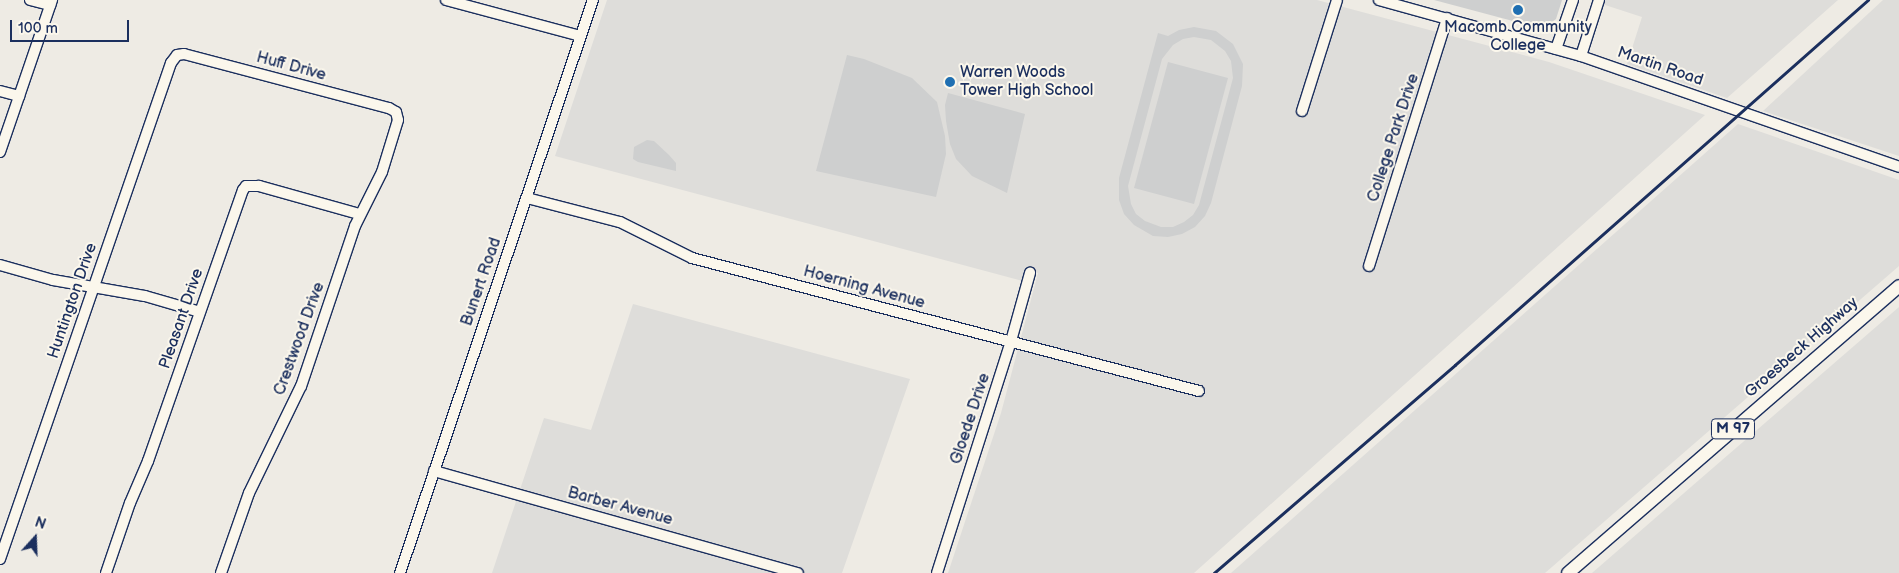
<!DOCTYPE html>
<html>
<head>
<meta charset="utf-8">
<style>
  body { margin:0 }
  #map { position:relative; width:1899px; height:573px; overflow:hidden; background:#eeebe4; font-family:"Balsamiq Sans",sans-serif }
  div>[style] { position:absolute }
  .built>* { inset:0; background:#deddda }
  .green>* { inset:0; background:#cecfcf }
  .roads { filter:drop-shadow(1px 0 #1b2f5e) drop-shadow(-1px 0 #1b2f5e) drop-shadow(0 1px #1b2f5e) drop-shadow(0 -1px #1b2f5e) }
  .minor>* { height:10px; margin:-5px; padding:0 5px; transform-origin:5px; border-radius:5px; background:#fbf7ec }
  .major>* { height:12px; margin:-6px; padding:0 6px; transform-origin:6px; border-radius:6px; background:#fbf7ec }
  .rail>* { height:2.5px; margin:-1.25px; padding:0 1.25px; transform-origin:1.25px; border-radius:1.25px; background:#1b2f5e }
  .dots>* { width:14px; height:14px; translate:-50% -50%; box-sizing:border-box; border:2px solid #fbf7ec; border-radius:50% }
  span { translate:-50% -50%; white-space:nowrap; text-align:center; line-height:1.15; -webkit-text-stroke:4px #fbf7ec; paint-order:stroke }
  .shield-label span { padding:1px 4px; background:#fbf7ec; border:1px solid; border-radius:4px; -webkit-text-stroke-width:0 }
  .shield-label { font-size:15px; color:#1b2f5e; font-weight:700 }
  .poi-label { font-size:16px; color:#1b2f5e }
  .left { translate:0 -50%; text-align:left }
  .street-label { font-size:16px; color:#1b2f5e }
  .north { position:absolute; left:10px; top:513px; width:50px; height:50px; -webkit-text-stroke:4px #fbf7ec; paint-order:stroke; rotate:20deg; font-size:14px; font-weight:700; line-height:20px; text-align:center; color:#1b2f5e }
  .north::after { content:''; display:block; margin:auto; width:18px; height:22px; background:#1b2f5e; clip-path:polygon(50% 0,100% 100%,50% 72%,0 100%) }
  .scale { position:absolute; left:10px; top:20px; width:119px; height:22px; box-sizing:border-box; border:2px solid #1b2f5e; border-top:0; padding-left:6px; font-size:15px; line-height:18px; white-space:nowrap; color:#1b2f5e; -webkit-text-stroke:4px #fbf7ec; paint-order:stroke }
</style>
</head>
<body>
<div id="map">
  <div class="built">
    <i style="clip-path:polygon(607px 0,1317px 0,1549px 62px,1705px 115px,1194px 573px,948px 573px,1001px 413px,1038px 273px,1026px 269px,1023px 281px,555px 156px)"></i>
    <i style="clip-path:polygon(1603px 0,1838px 0,1727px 98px,1627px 64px,1642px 17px,1602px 4px)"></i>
    <i style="clip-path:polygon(1883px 0,1899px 0,1899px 156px,1763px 111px)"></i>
    <i style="clip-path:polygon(1738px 124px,1899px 180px,1899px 266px,1545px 573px,1231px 573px)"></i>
    <i style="clip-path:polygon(633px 304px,910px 379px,842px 573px,492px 573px,544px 418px,591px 430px)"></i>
    <i style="clip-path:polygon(1899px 307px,1899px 573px,1592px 573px,1699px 480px)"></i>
  </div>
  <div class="green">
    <i style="clip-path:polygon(1434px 0,1562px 0,1556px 19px,1543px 29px)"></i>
    <i style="clip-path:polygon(evenodd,1194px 27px,1216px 31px,1233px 44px,1243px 64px,1242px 86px,1211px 203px,1205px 216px,1195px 227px,1182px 234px,1168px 237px,1153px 236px,1134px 225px,1124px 214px,1119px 200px,1119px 178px,1158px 33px,1168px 36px,1179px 30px,1194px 27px,1194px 37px,1211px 40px,1225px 51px,1231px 61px,1233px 78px,1199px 205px,1193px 215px,1184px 222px,1173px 227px,1161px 227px,1145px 221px,1136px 214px,1131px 204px,1128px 186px,1162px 59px,1173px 45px,1183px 39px,1194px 37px)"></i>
    <i style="clip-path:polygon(847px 55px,864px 59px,912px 78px,937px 102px,945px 136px,946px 154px,936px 197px,816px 171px)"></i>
    <i style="clip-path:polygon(1168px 62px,1228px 78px,1194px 204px,1134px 188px)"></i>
    <i style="clip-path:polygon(948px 93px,1025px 114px,1007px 193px,972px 176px,956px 159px,950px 144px,946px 121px,945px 105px)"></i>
    <i style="clip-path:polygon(647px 140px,654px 141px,669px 155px,676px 163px,676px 171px,638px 162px,633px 159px,634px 147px)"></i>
  </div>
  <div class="roads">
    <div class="minor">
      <i style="left:30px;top:0;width:21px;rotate:14deg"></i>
      <i style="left:446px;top:0;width:139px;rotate:15deg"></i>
      <i style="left:1379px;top:0;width:210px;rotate:15.5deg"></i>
      <i style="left:1581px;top:56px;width:337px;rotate:19.2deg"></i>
      <i style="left:1556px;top:49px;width:52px;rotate:-70.9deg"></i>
      <i style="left:1581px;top:56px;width:59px;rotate:-72.2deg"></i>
      <i style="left:0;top:91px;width:20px;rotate:15deg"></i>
      <i style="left:1302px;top:111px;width:116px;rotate:-72.5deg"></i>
      <i style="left:0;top:152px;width:161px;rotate:-71.1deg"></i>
      <i style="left:527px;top:198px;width:96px;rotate:14.5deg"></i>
      <i style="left:620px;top:222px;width:80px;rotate:26.6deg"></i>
      <i style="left:692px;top:258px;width:524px;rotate:14.7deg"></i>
      <i style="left:0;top:265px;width:55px;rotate:15.8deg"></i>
      <i style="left:53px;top:280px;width:93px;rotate:9.9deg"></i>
      <i style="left:145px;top:296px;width:57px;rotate:16.2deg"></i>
      <i style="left:1369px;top:266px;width:260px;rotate:-72.5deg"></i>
      <i style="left:434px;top:471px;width:378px;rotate:15.7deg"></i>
      <i style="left:0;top:559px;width:525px;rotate:-70.98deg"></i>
      <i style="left:171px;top:63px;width:10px;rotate:-53deg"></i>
      <i style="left:177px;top:55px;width:7px;rotate:-8deg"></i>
      <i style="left:184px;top:54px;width:212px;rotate:14.8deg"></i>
      <i style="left:389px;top:108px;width:8px;rotate:30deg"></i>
      <i style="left:396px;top:112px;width:8px;rotate:76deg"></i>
      <i style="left:398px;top:120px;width:54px;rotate:107.1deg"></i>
      <i style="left:382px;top:172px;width:60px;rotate:116.6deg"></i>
      <i style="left:355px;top:226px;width:169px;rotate:108.6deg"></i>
      <i style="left:301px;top:386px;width:119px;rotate:115.9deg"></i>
      <i style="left:249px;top:493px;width:85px;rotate:109.3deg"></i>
      <i style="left:106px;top:573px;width:74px;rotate:-71.1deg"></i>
      <i style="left:130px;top:503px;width:46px;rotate:-66.8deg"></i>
      <i style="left:148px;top:461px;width:287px;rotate:-70.7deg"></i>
      <i style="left:243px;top:190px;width:5px;rotate:-53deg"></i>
      <i style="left:246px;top:186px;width:13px"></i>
      <i style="left:259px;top:186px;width:104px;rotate:15.6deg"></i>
      <i style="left:400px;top:573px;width:605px;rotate:-71.39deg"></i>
      <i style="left:937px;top:573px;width:244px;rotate:-72.3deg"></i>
      <i style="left:1011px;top:341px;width:71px;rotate:-74.4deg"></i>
    </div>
    <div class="major">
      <i style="left:1568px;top:573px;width:438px;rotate:-40.9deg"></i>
    </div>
  </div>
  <div class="rail">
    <i style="left:1214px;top:573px;width:318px;rotate:-40.8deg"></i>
    <i style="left:1455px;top:365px;width:551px;rotate:-41.47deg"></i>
  </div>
  <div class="dots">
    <i style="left:1518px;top:10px;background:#1f6fb2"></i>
    <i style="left:950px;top:82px;background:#1f6fb2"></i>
  </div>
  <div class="shield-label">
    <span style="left:1733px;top:429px">M 97</span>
  </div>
  <div class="poi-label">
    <span style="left:1518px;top:37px">Macomb Community<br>College</span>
    <span class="left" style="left:960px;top:82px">Warren Woods<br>Tower High School</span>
  </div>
  <div class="street-label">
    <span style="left:291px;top:67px;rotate:15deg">Huff Drive</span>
    <span style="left:1660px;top:67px;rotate:19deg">Martin Road</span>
    <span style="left:1394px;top:138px;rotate:-72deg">College Park Drive</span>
    <span style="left:482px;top:282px;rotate:-71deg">Bunert Road</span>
    <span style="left:864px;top:288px;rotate:15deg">Hoerning Avenue</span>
    <span style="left:73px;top:301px;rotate:-71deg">Huntington Drive</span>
    <span style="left:182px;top:319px;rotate:-71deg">Pleasant Drive</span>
    <span style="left:300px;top:339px;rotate:-70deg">Crestwood Drive</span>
    <span style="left:1802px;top:348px;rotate:-41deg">Groesbeck Highway</span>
    <span style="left:971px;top:419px;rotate:-72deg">Gloede Drive</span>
    <span style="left:620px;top:507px;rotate:15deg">Barber Avenue</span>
  </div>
  <div class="north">N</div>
  <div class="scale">100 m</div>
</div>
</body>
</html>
